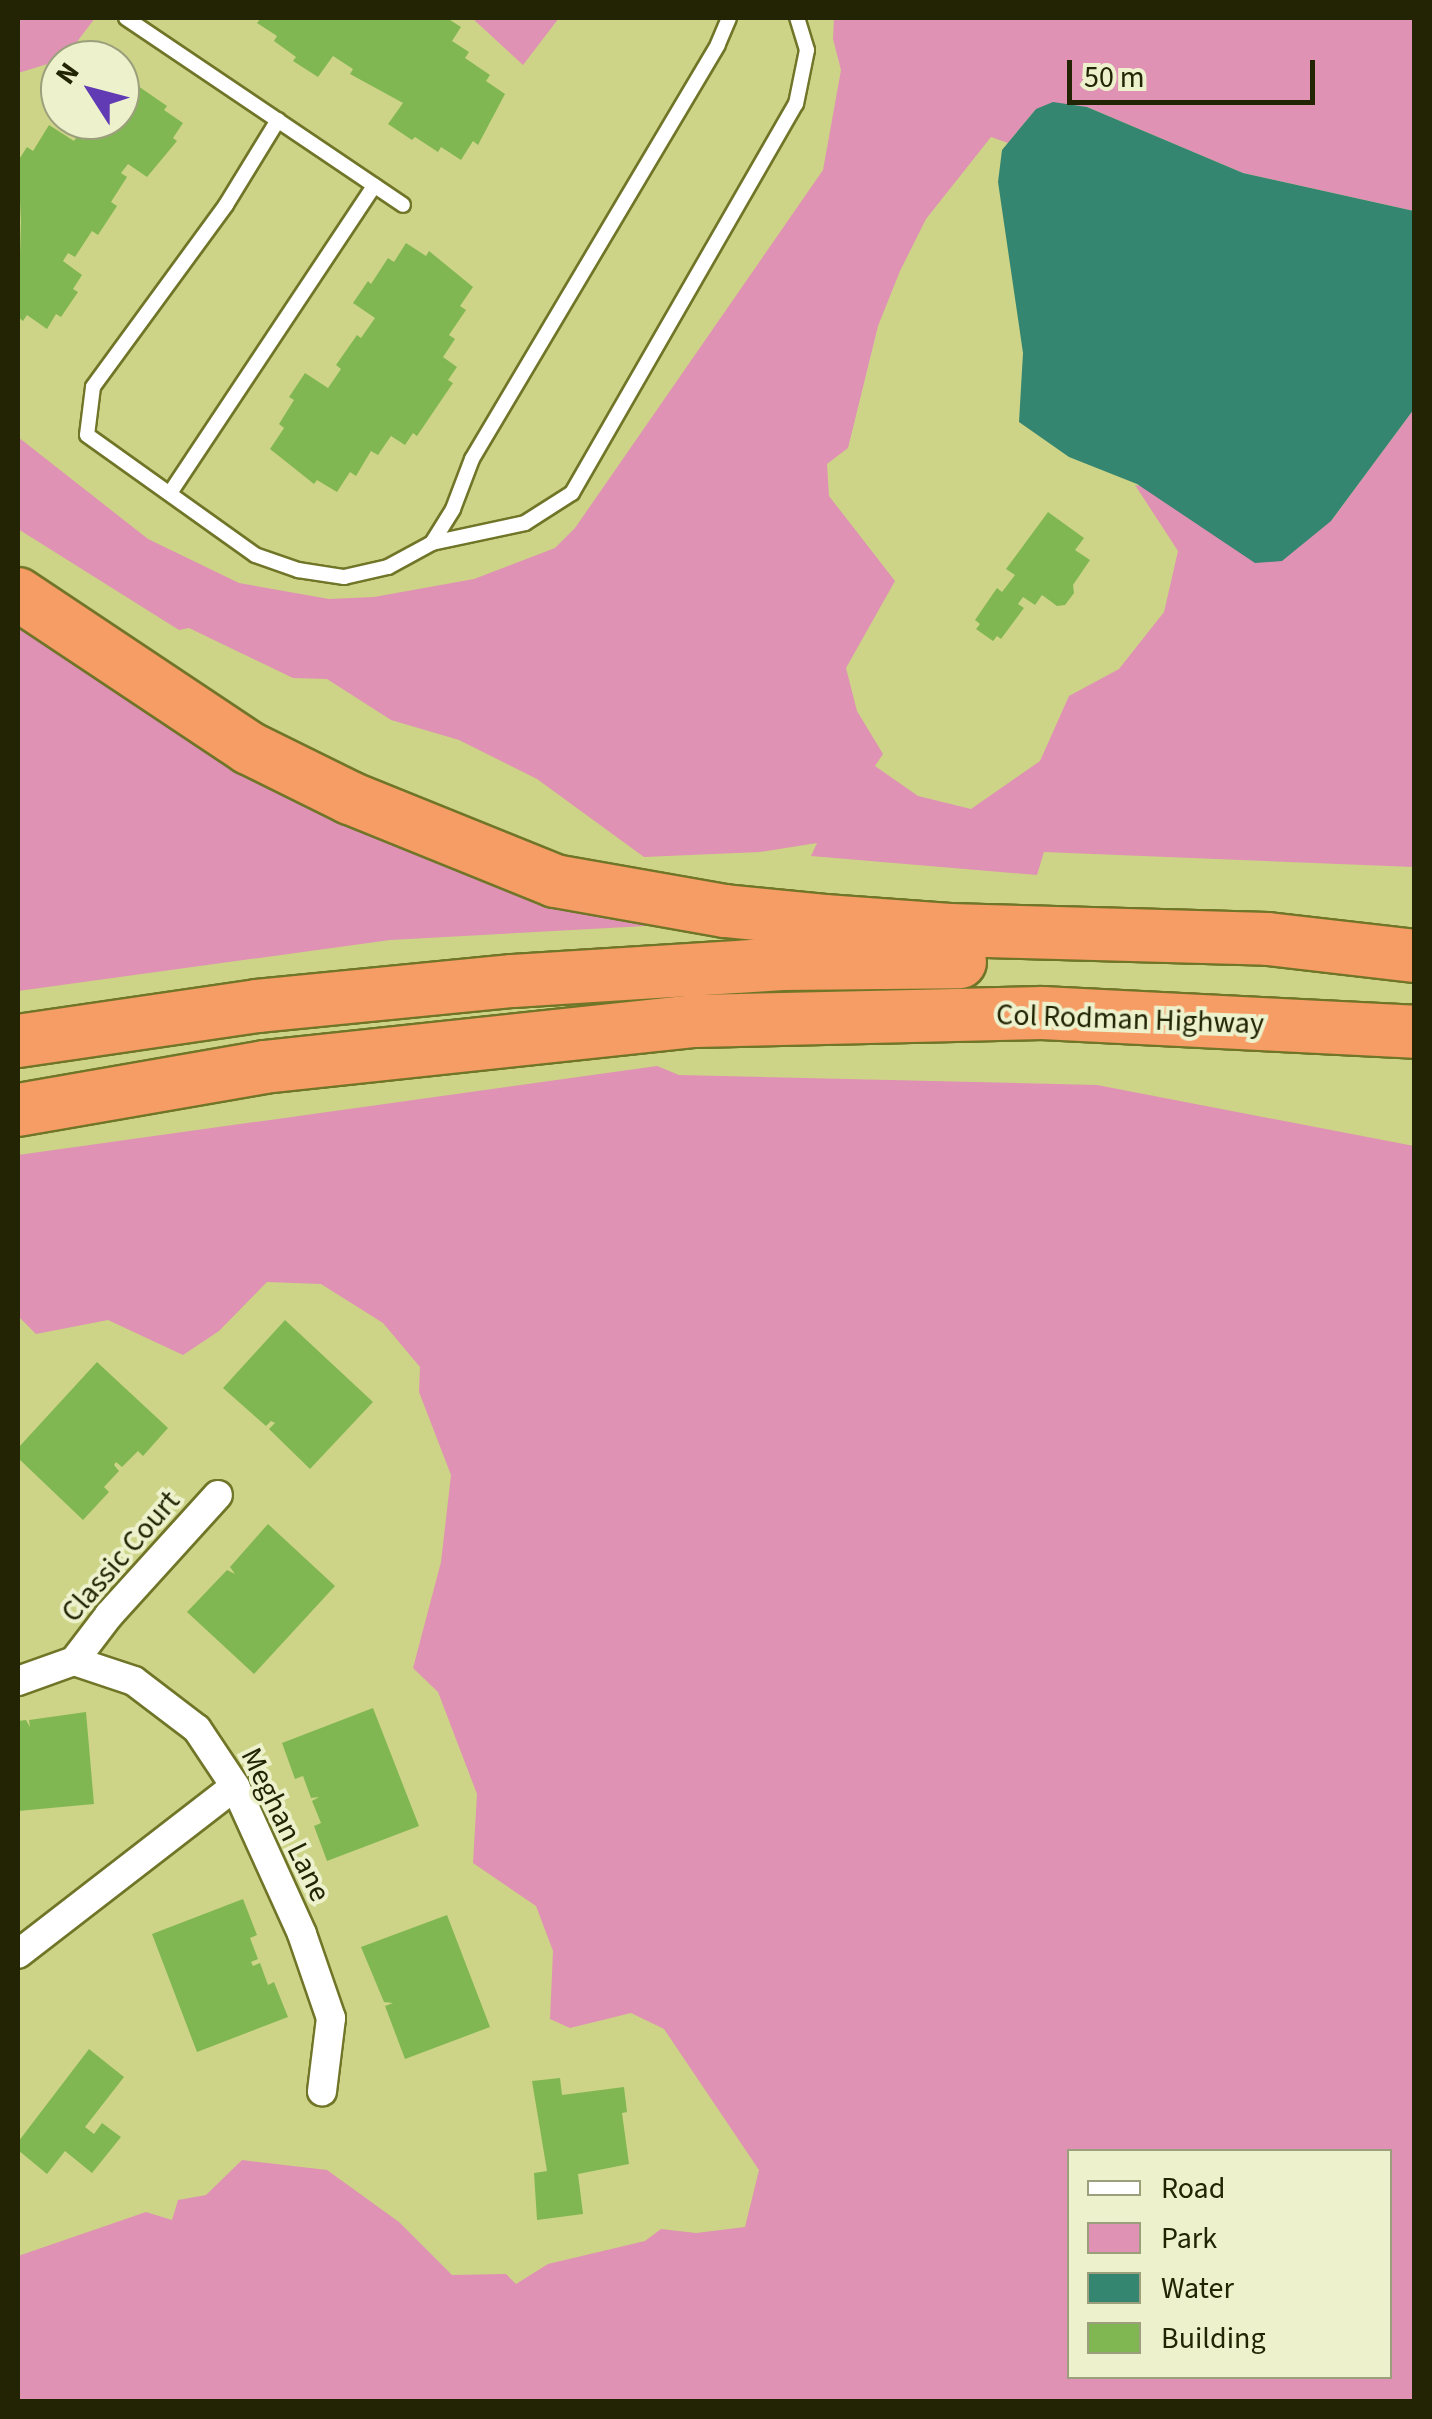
<!DOCTYPE html>
<html>
<head>
<meta charset="utf-8">
<style>
  body { margin:0 }
  #map { position:relative; width:1432px; height:2419px; overflow:hidden; background:#cdd487; font-family:"Source Sans 3",sans-serif }
  div>[style] { position:absolute }
  .green>* { inset:0; background:#df92b3 }
  .water>* { inset:0; background:#358671 }
  .building>* { inset:0; background:#81b753 }
  .roads { filter:drop-shadow(2px 0 #707528) drop-shadow(-2px 0 #707528) drop-shadow(0 2px #707528) drop-shadow(0 -2px #707528) }
  .service>* { height:14px; margin:-7px; padding:0 7px; transform-origin:7px; border-radius:7px; background:#fff }
  .minor>* { height:28px; margin:-14px; padding:0 14px; transform-origin:14px; border-radius:14px; background:#fff }
  .motorway>* { height:52px; margin:-26px; padding:0 26px; transform-origin:26px; border-radius:26px; background:#f59d64 }
  span { translate:-50% -50%; white-space:nowrap; text-align:center; line-height:1.15; -webkit-text-stroke:8px #edf1cc; paint-order:stroke }
  .street-label { font-size:30px; color:#222404 }
  .frame { position:absolute; inset:0; border:20px solid #222404; pointer-events:none }
  .legend { position:absolute; left:1067px; top:2149px; width:325px; height:230px; box-sizing:border-box; background:#edf1cc; border:2px solid #9c9f7c; margin:0; padding:12px 18px; list-style:none; font-size:30px; color:#222404 }
  .legend li { display:flex; align-items:center; gap:20px; height:50px }
  .legend b { width:50px; border:2px solid #9c9f7c }
  .north { position:absolute; left:40px; top:40px; width:100px; height:100px; box-sizing:border-box; background:#edf1cc; border:2px solid #9c9f7c; border-radius:50%; rotate:306deg; font-size:28px; font-weight:700; line-height:40px; text-align:center; color:#222404 }
  .north::after { content:''; display:block; margin:auto; width:35px; height:45px; background:#613bb4; clip-path:polygon(50% 0,100% 100%,50% 72%,0 100%) }
  .scale { position:absolute; left:1067px; top:60px; width:248px; height:45px; box-sizing:border-box; border:5px solid #222404; border-top:0; padding-left:12px; font-size:30px; line-height:35px; white-space:nowrap; color:#222404; -webkit-text-stroke:8px #edf1cc; paint-order:stroke }
</style>
</head>
<body>
<div id="map">
  <div class="green">
    <i style="clip-path:polygon(18px 18px,95px 18px,64px 59px,18px 73px)"></i>
    <i style="clip-path:polygon(472px 18px,559px 18px,523px 65px)"></i>
    <i style="clip-path:polygon(834px 18px,1414px 18px,1414px 211px,1243px 173px,1087px 107px,1036px 109px,1008px 143px,991px 137px,926px 219px,900px 271px,878px 326px,848px 448px,827px 464px,829px 496px,895px 581px,846px 668px,857px 711px,883px 754px,875px 766px,918px 796px,971px 809px,1040px 761px,1069px 696px,1119px 669px,1164px 612px,1178px 551px,1135px 485px,1331px 521px,1414px 409px,1414px 867px,1044px 852px,1037px 875px,811px 856px,817px 843px,760px 852px,644px 857px,537px 779px,459px 740px,391px 720px,327px 679px,293px 678px,189px 628px,179px 630px,18px 529px,18px 437px,148px 539px,239px 583px,329px 599px,374px 597px,474px 579px,555px 548px,575px 528px,823px 170px,841px 70px,833px 39px)"></i>
    <i style="clip-path:polygon(18px 616px,664px 925px,390px 940px,18px 991px)"></i>
    <i style="clip-path:polygon(evenodd,657px 1066px,679px 1075px,1097px 1085px,1414px 1146px,1414px 2401px,18px 2401px,18px 2256px,146px 2212px,172px 2220px,178px 2200px,206px 2195px,242px 2160px,327px 2170px,399px 2222px,452px 2275px,506px 2274px,516px 2284px,548px 2264px,645px 2241px,661px 2229px,696px 2233px,745px 2227px,759px 2170px,664px 2029px,631px 2013px,570px 2028px,550px 2019px,553px 1951px,536px 1906px,473px 1863px,477px 1794px,438px 1692px,413px 1668px,441px 1562px,451px 1475px,419px 1392px,420px 1367px,383px 1323px,321px 1284px,267px 1282px,219px 1331px,183px 1355px,108px 1320px,36px 1334px,18px 1316px,18px 1155px,657px 1066px,1070px 2152px,1390px 2152px,1390px 2376px,1070px 2376px,1070px 2152px)"></i>
  </div>
  <div class="water">
    <i style="clip-path:polygon(1053px 102px,1087px 107px,1243px 173px,1414px 211px,1414px 409px,1331px 521px,1282px 561px,1255px 563px,1137px 484px,1069px 457px,1019px 422px,1023px 353px,998px 182px,1002px 150px,1036px 109px)"></i>
  </div>
  <div class="building">
    <i style="clip-path:polygon(261px 18px,447px 18px,461px 27px,452px 41px,469px 52px,465px 58px,490px 75px,486px 81px,505px 94px,478px 145px,473px 141px,461px 160px,441px 147px,438px 152px,415px 137px,412px 140px,388px 124px,403px 103px,350px 74px,353px 69px,333px 56px,318px 77px,293px 61px,296px 57px,274px 41px,277px 36px,257px 23px)"></i>
    <i style="clip-path:polygon(120px 82px,135px 91px,138px 86px,167px 106px,164px 110px,183px 123px,173px 138px,177px 141px,147px 177px,128px 164px,121px 173px,127px 177px,111px 202px,117px 206px,98px 235px,92px 231px,75px 257px,68px 253px,63px 261px,82px 275px,73px 289px,78px 292px,61px 317px,56px 314px,47px 329px,27px 315px,23px 321px,18px 317px,21px 222px,18px 161px,27px 147px,33px 151px,49px 125px,74px 141px,88px 120px,120px 120px)"></i>
    <i style="clip-path:polygon(406px 243px,426px 256px,429px 251px,473px 287px,460px 306px,466px 310px,449px 335px,455px 339px,443px 357px,457px 367px,448px 380px,453px 383px,417px 436px,413px 433px,405px 445px,391px 436px,378px 455px,371px 451px,356px 476px,350px 472px,337px 492px,317px 480px,314px 484px,270px 449px,284px 428px,279px 424px,294px 400px,289px 397px,305px 373px,328px 388px,341px 369px,336px 365px,357px 335px,361px 338px,375px 318px,353px 303px,368px 281px,371px 284px,388px 258px,394px 262px)"></i>
    <i style="clip-path:polygon(1048px 512px,1084px 538px,1075px 550px,1090px 560px,1073px 585px,1074px 593px,1065px 605px,1057px 606px,1042px 595px,1035px 605px,1023px 597px,1018px 604px,1024px 608px,1001px 639px,997px 636px,993px 641px,976px 629px,980px 624px,975px 620px,997px 588px,1002px 592px,1015px 575px,1006px 569px)"></i>
    <i style="clip-path:polygon(285px 1320px,373px 1402px,310px 1469px,269px 1429px,275px 1423px,271px 1421px,266px 1426px,223px 1388px)"></i>
    <i style="clip-path:polygon(97px 1362px,168px 1428px,143px 1456px,138px 1451px,122px 1467px,116px 1462px,114px 1465px,119px 1471px,104px 1487px,109px 1492px,83px 1520px,18px 1458px,18px 1448px)"></i>
    <i style="clip-path:polygon(268px 1524px,335px 1586px,254px 1674px,187px 1612px,227px 1570px,235px 1574px,230px 1567px)"></i>
    <i style="clip-path:polygon(373px 1708px,419px 1826px,327px 1861px,314px 1826px,321px 1823px,312px 1801px,319px 1797px,311px 1798px,303px 1776px,295px 1779px,282px 1743px)"></i>
    <i style="clip-path:polygon(86px 1712px,94px 1804px,18px 1811px,18px 1721px,26px 1720px,30px 1727px,29px 1720px)"></i>
    <i style="clip-path:polygon(243px 1899px,257px 1935px,250px 1938px,258px 1959px,251px 1962px,253px 1966px,260px 1963px,268px 1985px,274px 1982px,288px 2017px,197px 2052px,152px 1934px)"></i>
    <i style="clip-path:polygon(447px 1915px,490px 2027px,405px 2059px,385px 2006px,393px 2003px,384px 2002px,361px 1947px)"></i>
    <i style="clip-path:polygon(89px 2049px,124px 2077px,85px 2127px,94px 2134px,102px 2123px,121px 2137px,92px 2173px,65px 2151px,47px 2174px,18px 2150px,18px 2142px)"></i>
    <i style="clip-path:polygon(560px 2078px,562px 2095px,624px 2087px,627px 2112px,622px 2113px,629px 2164px,578px 2174px,583px 2214px,537px 2220px,534px 2173px,547px 2171px,532px 2081px)"></i>
  </div>
  <div class="roads">
    <div class="service">
      <i style="left:126px;top:18px;width:334px;rotate:34deg"></i>
      <i style="left:278px;top:120px;width:100px;rotate:121.5deg"></i>
      <i style="left:226px;top:205px;width:225px;rotate:126.2deg"></i>
      <i style="left:93px;top:387px;width:48px;rotate:97.1deg"></i>
      <i style="left:87px;top:435px;width:206px;rotate:35.5deg"></i>
      <i style="left:255px;top:555px;width:46px;rotate:19.2deg"></i>
      <i style="left:298px;top:570px;width:47px;rotate:8.7deg"></i>
      <i style="left:344px;top:577px;width:45px;rotate:-12.8deg"></i>
      <i style="left:388px;top:567px;width:50px;rotate:-28.6deg"></i>
      <i style="left:432px;top:543px;width:40px;rotate:-58deg"></i>
      <i style="left:453px;top:509px;width:53px;rotate:-69.2deg"></i>
      <i style="left:472px;top:459px;width:482px;rotate:-59.3deg"></i>
      <i style="left:718px;top:44px;width:28px;rotate:-67deg"></i>
      <i style="left:170px;top:493px;width:369px;rotate:-56.4deg"></i>
      <i style="left:432px;top:543px;width:95px;rotate:-12.1deg"></i>
      <i style="left:525px;top:523px;width:56px;rotate:-32.6deg"></i>
      <i style="left:572px;top:493px;width:449px;rotate:-60.1deg"></i>
      <i style="left:796px;top:104px;width:55px;rotate:-78.5deg"></i>
      <i style="left:807px;top:50px;width:34px;rotate:-107deg"></i>
    </div>
    <div class="minor">
      <i style="left:74px;top:1661px;width:58px;rotate:-52.7deg"></i>
      <i style="left:109px;top:1615px;width:162px;rotate:-47.8deg"></i>
      <i style="left:18px;top:1681px;width:59px;rotate:-19.7deg"></i>
      <i style="left:74px;top:1661px;width:63px;rotate:18.4deg"></i>
      <i style="left:134px;top:1681px;width:79px;rotate:37.3deg"></i>
      <i style="left:197px;top:1729px;width:69px;rotate:56.3deg"></i>
      <i style="left:235px;top:1786px;width:162px;rotate:65.6deg"></i>
      <i style="left:302px;top:1934px;width:89px;rotate:71deg"></i>
      <i style="left:331px;top:2018px;width:74px;rotate:97deg"></i>
      <i style="left:18px;top:1954px;width:274px;rotate:-37.7deg"></i>
    </div>
    <div class="motorway">
      <i style="left:18px;top:594px;width:278px;rotate:33.7deg"></i>
      <i style="left:249px;top:748px;width:113px;rotate:26.3deg"></i>
      <i style="left:350px;top:798px;width:221px;rotate:22deg"></i>
      <i style="left:555px;top:881px;width:173px;rotate:10deg"></i>
      <i style="left:725px;top:911px;width:100px;rotate:5.7deg"></i>
      <i style="left:825px;top:921px;width:125px;rotate:4.1deg"></i>
      <i style="left:950px;top:930px;width:318px;rotate:1.6deg"></i>
      <i style="left:1268px;top:939px;width:147px;rotate:6.6deg"></i>
      <i style="left:18px;top:1041px;width:242px;rotate:-8.3deg"></i>
      <i style="left:257px;top:1006px;width:257px;rotate:-5.6deg"></i>
      <i style="left:513px;top:981px;width:270px;rotate:-3.6deg"></i>
      <i style="left:782px;top:964px;width:178px;rotate:-0.6deg"></i>
      <i style="left:18px;top:1110px;width:250px;rotate:-9.9deg"></i>
      <i style="left:264px;top:1067px;width:433px;rotate:-6.1deg"></i>
      <i style="left:695px;top:1021px;width:348px;rotate:-1.3deg"></i>
      <i style="left:1043px;top:1013px;width:371px;rotate:2.9deg"></i>
    </div>
  </div>
  <div class="street-label">
    <span style="left:1130px;top:1020px;rotate:2deg">Col Rodman Highway</span>
    <span style="left:121px;top:1557px;rotate:-49deg">Classic Court</span>
    <span style="left:285px;top:1825px;rotate:64deg">Meghan Lane</span>
  </div>
  <div class="frame"></div>
  <ul class="legend">
  <li><b style="height:12px;background:#fff"></b>Road</li>
  <li><b style="height:28px;background:#df92b3"></b>Park</li>
  <li><b style="height:28px;background:#358671"></b>Water</li>
  <li><b style="height:28px;background:#81b753"></b>Building</li>
  </ul>
  <div class="north">N</div>
  <div class="scale">50 m</div>
</div>
</body>
</html>
